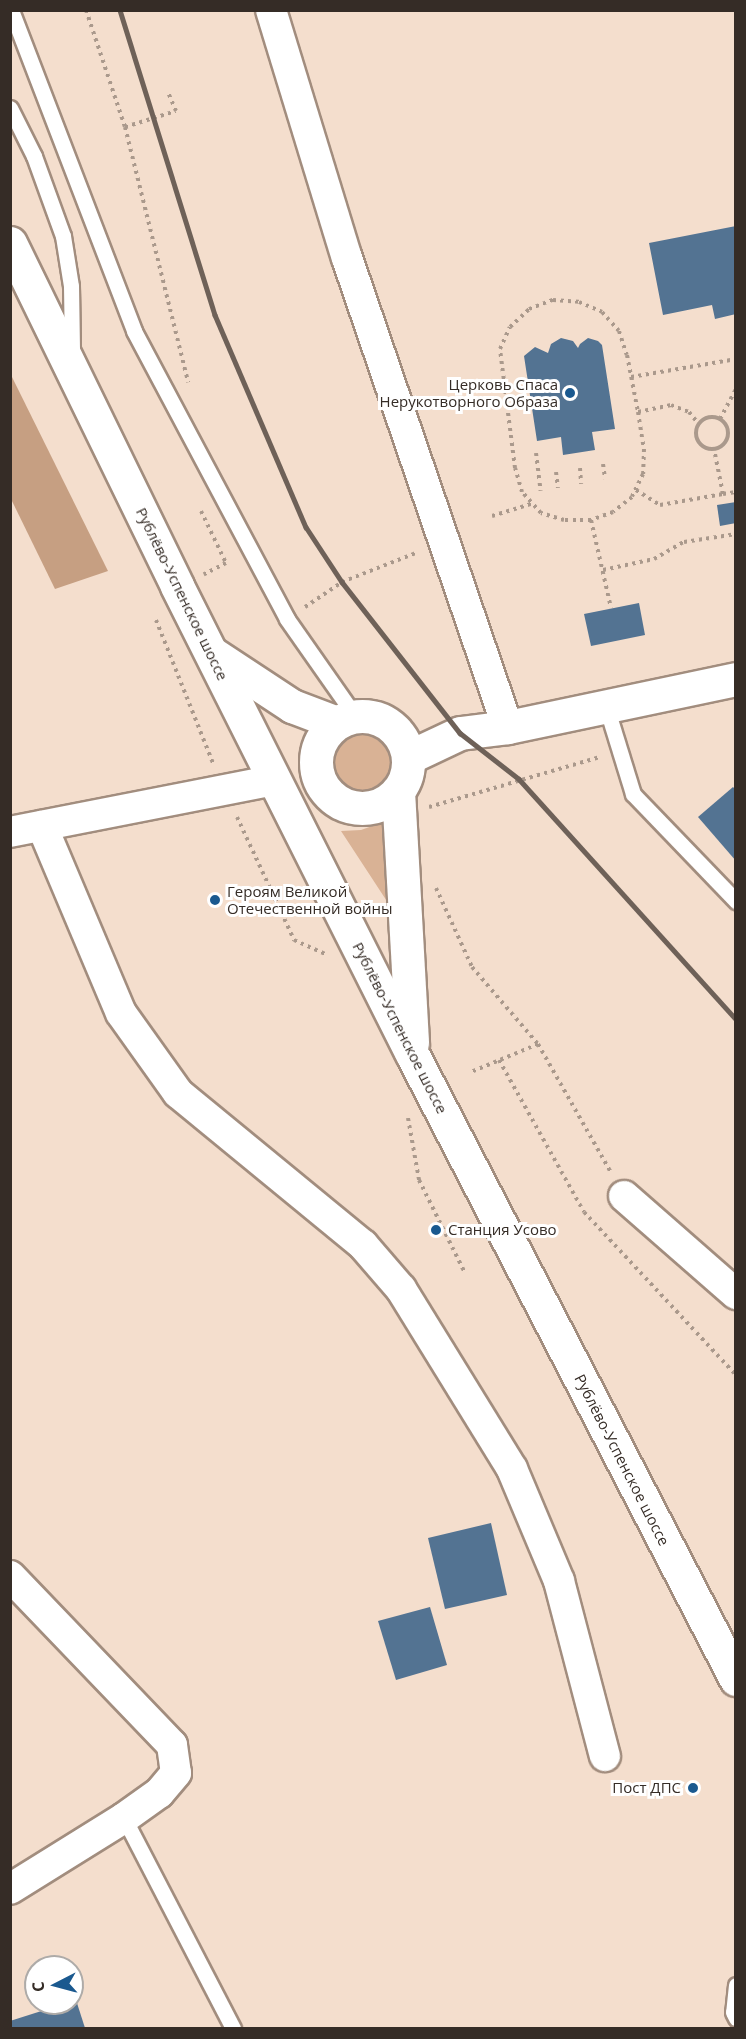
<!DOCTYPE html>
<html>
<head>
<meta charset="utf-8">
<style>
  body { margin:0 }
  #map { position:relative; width:746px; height:2039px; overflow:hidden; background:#f4decd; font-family:"Open Sans",sans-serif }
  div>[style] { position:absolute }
  .green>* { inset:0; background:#d9b295 }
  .round { border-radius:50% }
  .forest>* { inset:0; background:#c69f82 }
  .building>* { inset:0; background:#537392 }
  .path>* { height:4px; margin-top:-2px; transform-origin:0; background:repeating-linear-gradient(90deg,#aa998c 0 3px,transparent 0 7.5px) }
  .path>.ring { margin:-2px; padding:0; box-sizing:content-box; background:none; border:4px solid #aa998c; border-radius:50% }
  .roads { filter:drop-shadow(2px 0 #a28d7e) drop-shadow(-2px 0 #a28d7e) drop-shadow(0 2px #a28d7e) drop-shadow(0 -2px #a28d7e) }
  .lane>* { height:15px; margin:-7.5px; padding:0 7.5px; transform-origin:7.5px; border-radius:7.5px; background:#fff }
  .street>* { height:30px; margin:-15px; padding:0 15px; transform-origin:15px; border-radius:15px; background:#fff }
  .secondary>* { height:33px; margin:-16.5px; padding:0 16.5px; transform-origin:16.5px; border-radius:16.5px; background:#fff }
  .secondary>.ring { margin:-16.5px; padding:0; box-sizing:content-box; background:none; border:33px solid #fff; border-radius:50% }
  .rail>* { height:4.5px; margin:-2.25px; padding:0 2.25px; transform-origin:2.25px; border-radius:2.25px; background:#6e6158 }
  .dots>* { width:16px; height:16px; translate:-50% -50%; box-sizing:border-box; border:3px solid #fff; border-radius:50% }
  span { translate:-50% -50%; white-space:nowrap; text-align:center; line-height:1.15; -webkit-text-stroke:6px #fff; paint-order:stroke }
  .poi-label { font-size:15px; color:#352c26 }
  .right { translate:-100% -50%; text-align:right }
  .left { translate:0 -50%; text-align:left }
  .street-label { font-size:15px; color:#352c26 }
  .frame { position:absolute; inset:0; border:12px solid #352c26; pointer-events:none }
  .north { position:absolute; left:24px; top:1955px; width:60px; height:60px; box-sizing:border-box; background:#fff; border:2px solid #aeaba8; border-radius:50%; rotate:264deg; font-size:16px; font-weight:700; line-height:24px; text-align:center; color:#352c26 }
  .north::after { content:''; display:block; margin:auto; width:21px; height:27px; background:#1a598f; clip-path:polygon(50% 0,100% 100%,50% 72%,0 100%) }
</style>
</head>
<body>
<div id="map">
  <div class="green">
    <i class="round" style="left:328px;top:727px;width:68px;height:68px"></i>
    <i style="clip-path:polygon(386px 818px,394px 912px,341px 831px,361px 830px,378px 824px)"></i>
  </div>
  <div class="forest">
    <i style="clip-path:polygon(10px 375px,11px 375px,108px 571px,55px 589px,11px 499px)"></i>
  </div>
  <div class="building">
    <i style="clip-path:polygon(736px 226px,736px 314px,715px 319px,712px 305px,663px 315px,649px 243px)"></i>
    <i style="clip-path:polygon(561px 338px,573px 341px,578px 348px,580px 344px,588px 338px,598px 341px,602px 345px,615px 429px,592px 432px,595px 450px,563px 455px,561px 437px,537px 441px,524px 356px,535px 347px,548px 353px,551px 344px)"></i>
    <i style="clip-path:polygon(736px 502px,736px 523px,720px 526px,717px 505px)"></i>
    <i style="clip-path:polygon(639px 603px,645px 635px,591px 646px,584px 614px)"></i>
    <i style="clip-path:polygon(733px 787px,736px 790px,736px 861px,698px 817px)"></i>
    <i style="clip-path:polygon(491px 1523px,507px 1595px,445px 1609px,428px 1538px)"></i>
    <i style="clip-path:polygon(430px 1607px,447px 1665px,396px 1680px,378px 1621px)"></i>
    <i style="clip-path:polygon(76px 2000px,85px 2028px,10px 2028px,10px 2021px)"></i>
  </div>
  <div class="path">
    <i style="left:86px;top:10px;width:123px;rotate:71.6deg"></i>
    <i style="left:125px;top:127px;width:263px;rotate:76.1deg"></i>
    <i style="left:125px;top:127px;width:53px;rotate:-17.4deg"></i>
    <i style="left:176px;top:111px;width:21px;rotate:-113deg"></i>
    <i style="left:553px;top:300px;width:26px;rotate:4deg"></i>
    <i style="left:579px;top:302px;width:25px;rotate:23deg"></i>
    <i style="left:602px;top:312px;width:25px;rotate:48deg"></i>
    <i style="left:619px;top:331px;width:25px;rotate:72deg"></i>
    <i style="left:627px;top:355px;width:58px;rotate:79.1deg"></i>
    <i style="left:638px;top:412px;width:37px;rotate:81deg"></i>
    <i style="left:644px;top:449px;width:25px;rotate:92deg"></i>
    <i style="left:643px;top:474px;width:25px;rotate:116deg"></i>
    <i style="left:632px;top:497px;width:24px;rotate:142deg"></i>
    <i style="left:613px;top:512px;width:23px;rotate:160deg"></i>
    <i style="left:591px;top:520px;width:27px;rotate:180deg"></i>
    <i style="left:564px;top:520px;width:24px;rotate:-163deg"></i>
    <i style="left:541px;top:513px;width:28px;rotate:-132deg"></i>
    <i style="left:522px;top:492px;width:25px;rotate:-106deg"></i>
    <i style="left:515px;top:468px;width:120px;rotate:-97.2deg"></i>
    <i style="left:500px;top:349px;width:24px;rotate:-66deg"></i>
    <i style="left:510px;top:327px;width:26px;rotate:-43deg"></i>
    <i style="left:529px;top:309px;width:26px;rotate:-21deg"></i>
    <i style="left:631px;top:377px;width:107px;rotate:-9.7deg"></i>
    <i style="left:638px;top:412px;width:34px;rotate:-12deg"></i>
    <i style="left:671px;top:405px;width:19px;rotate:21deg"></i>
    <i style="left:689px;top:412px;width:14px;rotate:51deg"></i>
    <i class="ring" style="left:696px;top:417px;width:28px;height:28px"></i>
    <i style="left:720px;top:419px;width:34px;rotate:-62deg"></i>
    <i style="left:536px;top:453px;width:38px;rotate:83deg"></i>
    <i style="left:603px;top:464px;width:15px;rotate:82deg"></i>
    <i style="left:580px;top:468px;width:16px;rotate:86deg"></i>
    <i style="left:556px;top:472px;width:16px;rotate:83deg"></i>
    <i style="left:636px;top:490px;width:28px;rotate:32deg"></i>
    <i style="left:660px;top:505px;width:64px;rotate:-9.9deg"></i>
    <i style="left:723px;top:494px;width:46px;rotate:-101.3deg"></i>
    <i style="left:723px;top:494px;width:13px;rotate:-9deg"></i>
    <i style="left:201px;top:511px;width:58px;rotate:64.3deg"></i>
    <i style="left:226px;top:563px;width:25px;rotate:153deg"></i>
    <i style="left:492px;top:516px;width:41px;rotate:-17.1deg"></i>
    <i style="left:591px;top:520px;width:90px;rotate:77.2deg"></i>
    <i style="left:603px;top:570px;width:52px;rotate:-12.2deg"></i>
    <i style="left:654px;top:559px;width:34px;rotate:-30deg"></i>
    <i style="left:684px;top:542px;width:53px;rotate:-8.7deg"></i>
    <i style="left:305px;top:607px;width:45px;rotate:-34deg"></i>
    <i style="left:342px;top:582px;width:79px;rotate:-21.4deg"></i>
    <i style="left:156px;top:620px;width:154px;rotate:68.3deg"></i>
    <i style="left:429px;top:807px;width:178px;rotate:-16.3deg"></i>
    <i style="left:237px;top:817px;width:136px;rotate:65.1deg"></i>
    <i style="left:294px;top:940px;width:37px;rotate:24deg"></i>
    <i style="left:436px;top:888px;width:87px;rotate:65.5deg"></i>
    <i style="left:472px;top:967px;width:101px;rotate:49.4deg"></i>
    <i style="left:538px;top:1044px;width:73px;rotate:157.3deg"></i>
    <i style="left:538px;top:1044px;width:146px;rotate:60.4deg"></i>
    <i style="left:499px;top:1060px;width:174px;rotate:60.8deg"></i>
    <i style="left:584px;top:1212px;width:223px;rotate:47deg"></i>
    <i style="left:408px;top:1118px;width:63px;rotate:79.9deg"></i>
    <i style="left:419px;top:1180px;width:102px;rotate:63.7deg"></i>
  </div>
  <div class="roads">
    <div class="lane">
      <i style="left:11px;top:10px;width:344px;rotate:69deg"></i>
      <i style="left:134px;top:331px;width:326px;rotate:62deg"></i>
      <i style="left:287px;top:619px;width:118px;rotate:55deg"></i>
      <i style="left:10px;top:108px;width:54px;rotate:63.4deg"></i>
      <i style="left:34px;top:156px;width:85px;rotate:70.1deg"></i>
      <i style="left:63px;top:236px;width:51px;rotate:80.9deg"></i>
      <i style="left:71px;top:286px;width:66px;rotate:89.1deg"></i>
      <i style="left:606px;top:706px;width:92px;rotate:72.9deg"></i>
      <i style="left:633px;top:794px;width:149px;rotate:46.1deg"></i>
      <i style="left:124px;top:1818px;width:237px;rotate:62.6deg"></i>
      <i style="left:736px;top:1985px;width:27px;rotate:96deg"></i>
      <i style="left:733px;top:2012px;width:7px;rotate:63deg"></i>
    </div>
    <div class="street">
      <i style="left:271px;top:10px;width:259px;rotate:73deg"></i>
      <i style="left:347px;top:258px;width:496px;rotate:71.1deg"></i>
      <i style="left:42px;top:826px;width:203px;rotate:67.1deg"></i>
      <i style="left:121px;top:1013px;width:98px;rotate:54.5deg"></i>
      <i style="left:178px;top:1093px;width:239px;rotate:39.4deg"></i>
      <i style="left:363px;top:1245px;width:58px;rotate:49.2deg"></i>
      <i style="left:401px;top:1289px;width:211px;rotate:58.3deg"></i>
      <i style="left:512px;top:1469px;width:121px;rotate:67.2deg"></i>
      <i style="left:559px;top:1581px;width:181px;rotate:75.3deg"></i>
      <i style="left:10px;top:832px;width:270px;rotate:-11.1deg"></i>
      <i style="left:624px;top:1196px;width:149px;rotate:41.2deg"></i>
      <i style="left:10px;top:1576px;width:234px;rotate:46.2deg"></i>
      <i style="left:172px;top:1745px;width:28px;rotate:82deg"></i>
      <i style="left:176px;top:1773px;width:26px;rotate:130deg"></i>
      <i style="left:159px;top:1793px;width:43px;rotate:144.5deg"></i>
      <i style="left:124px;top:1818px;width:134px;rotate:148.1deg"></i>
    </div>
    <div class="secondary">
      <i style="left:10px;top:243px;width:381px;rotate:64deg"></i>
      <i style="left:177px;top:586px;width:524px;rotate:63.34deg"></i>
      <i style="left:412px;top:1054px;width:704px;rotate:62.6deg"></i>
      <i style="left:213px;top:654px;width:95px;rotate:33.4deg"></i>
      <i style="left:292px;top:706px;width:48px;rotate:20.7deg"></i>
      <i class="ring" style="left:316px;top:716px;width:59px;height:59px"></i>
      <i style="left:409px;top:757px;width:56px;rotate:-25.2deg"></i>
      <i style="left:460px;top:733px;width:48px;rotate:-7.1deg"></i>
      <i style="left:508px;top:727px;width:233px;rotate:-11.9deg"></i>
      <i style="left:398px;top:791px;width:252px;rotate:86.8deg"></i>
    </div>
  </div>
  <div class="rail">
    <i style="left:120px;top:10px;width:319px;rotate:72.7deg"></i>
    <i style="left:215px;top:315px;width:231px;rotate:66.8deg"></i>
    <i style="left:306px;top:527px;width:66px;rotate:56.8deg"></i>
    <i style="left:342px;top:582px;width:192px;rotate:52deg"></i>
    <i style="left:460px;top:733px;width:75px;rotate:37.9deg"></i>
    <i style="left:519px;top:779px;width:324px;rotate:47.9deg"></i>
  </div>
  <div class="dots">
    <i style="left:570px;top:393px;background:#1a598f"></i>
    <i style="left:215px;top:900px;background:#1a598f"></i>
    <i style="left:436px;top:1230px;background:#1a598f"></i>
    <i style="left:693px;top:1788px;background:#1a598f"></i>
  </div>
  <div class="poi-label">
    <span class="right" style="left:558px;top:393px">Церковь Спаса<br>Нерукотворного Образа</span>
    <span class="left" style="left:227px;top:900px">Героям Великой<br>Отечественной войны</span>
    <span class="left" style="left:448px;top:1230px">Станция Усово</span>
    <span class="right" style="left:681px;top:1788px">Пост ДПС</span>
  </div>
  <div class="street-label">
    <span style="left:182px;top:594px;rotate:64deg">Рублёво-Успенское шоссе</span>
    <span style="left:400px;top:1028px;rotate:63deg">Рублёво-Успенское шоссе</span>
    <span style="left:622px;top:1460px;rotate:63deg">Рублёво-Успенское шоссе</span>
  </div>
  <div class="frame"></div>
  <div class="north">С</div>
</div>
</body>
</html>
